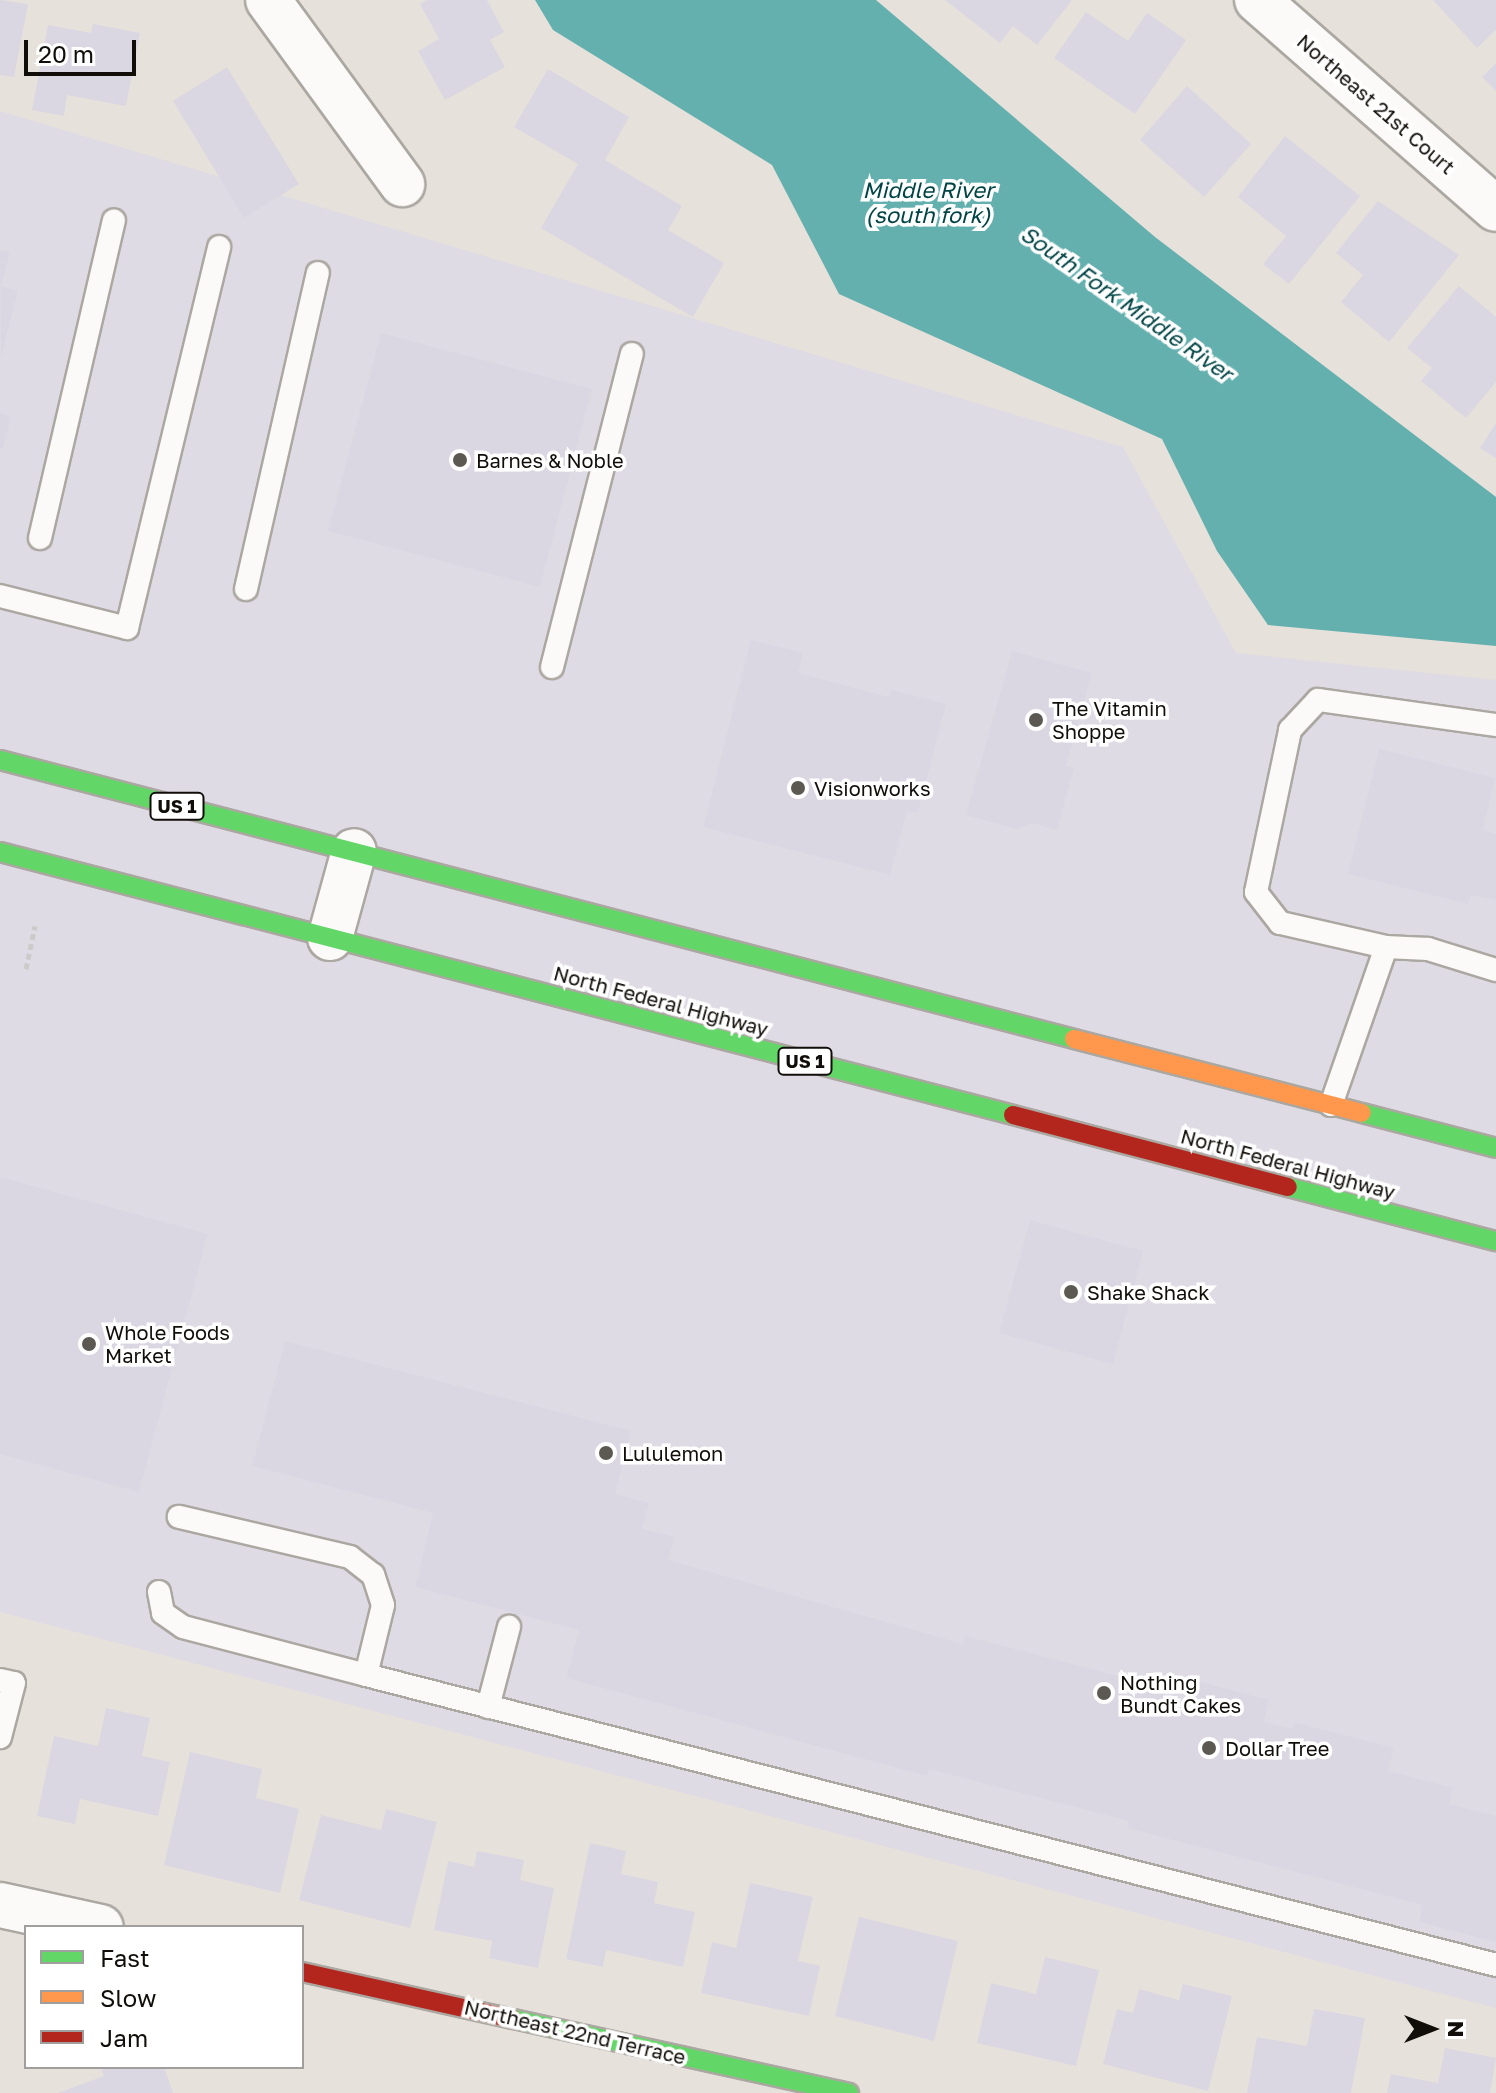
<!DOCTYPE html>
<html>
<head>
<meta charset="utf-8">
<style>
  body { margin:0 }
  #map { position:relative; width:1496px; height:2093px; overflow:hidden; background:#e6e1da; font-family:"Golos Text",sans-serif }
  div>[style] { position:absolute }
  .commercial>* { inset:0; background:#dfdbe4 }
  .water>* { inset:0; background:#64b0af }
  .building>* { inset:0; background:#dbd7e2 }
  .path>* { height:5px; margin-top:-2.5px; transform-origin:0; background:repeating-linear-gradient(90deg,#cccbc9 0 6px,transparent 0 10px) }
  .roads { filter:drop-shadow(2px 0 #aba7a1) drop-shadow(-2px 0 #aba7a1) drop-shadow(0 2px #aba7a1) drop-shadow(0 -2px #aba7a1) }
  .lane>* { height:22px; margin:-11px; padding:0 11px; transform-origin:11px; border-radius:11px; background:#fbfaf9 }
  .street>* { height:44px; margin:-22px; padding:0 22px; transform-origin:22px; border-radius:22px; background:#fbfaf9 }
  .fast>* { height:18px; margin:-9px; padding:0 9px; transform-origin:9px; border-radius:9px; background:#63d668 }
  .slow>* { height:18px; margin:-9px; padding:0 9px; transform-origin:9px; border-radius:9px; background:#ff974d }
  .jam>* { height:18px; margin:-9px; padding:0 9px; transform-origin:9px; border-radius:9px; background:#b3261e }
  .dots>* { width:22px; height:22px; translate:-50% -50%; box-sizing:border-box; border:4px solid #fff; border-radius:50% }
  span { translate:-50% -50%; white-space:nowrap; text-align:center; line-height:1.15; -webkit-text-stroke:7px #fff; paint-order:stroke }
  .shield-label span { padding:2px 6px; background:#fff; border:2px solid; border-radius:6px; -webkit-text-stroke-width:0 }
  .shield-label { font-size:18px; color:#110e09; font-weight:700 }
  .street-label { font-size:20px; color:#110e09 }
  .poi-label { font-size:20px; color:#110e09 }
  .left { translate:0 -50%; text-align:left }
  .water-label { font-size:22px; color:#004445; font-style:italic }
  .legend { position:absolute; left:24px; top:1925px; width:280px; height:144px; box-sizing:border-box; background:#fff; border:2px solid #a09f9d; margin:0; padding:10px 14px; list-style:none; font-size:24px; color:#110e09 }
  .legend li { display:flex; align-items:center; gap:16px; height:40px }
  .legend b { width:40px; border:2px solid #a09f9d }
  .north { position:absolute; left:1392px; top:1989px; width:80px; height:80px; -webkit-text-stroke:6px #fff; paint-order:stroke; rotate:90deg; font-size:22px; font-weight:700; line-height:32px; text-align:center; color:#110e09 }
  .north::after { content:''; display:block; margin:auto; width:28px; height:36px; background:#110e09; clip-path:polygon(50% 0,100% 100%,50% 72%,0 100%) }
  .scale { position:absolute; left:24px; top:40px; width:112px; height:36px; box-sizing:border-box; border:4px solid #110e09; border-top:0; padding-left:10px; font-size:24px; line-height:28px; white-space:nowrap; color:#110e09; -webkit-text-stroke:6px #fff; paint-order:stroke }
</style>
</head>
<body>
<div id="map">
  <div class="commercial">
    <i style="clip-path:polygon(0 111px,1123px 447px,1236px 653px,1496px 680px,1496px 2008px,0 1612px)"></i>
  </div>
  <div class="water">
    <i style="clip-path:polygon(535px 0,876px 0,1155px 237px,1496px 497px,1496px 646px,1268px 625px,1217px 551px,1162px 439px,839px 294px,772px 165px,553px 30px)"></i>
  </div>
  <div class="building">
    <i style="clip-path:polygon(0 0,28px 4px,14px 77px,0 75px)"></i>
    <i style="clip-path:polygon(427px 0,487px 0,504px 32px,490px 40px,505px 67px,445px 100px,418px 51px,439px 39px,420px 4px)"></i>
    <i style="clip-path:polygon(945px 0,1072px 0,1037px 45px,1013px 26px,1000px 43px)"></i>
    <i style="clip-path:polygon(1433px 0,1496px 0,1496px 30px,1477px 48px)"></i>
    <i style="clip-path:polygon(1086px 12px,1128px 41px,1147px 13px,1186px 40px,1135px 114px,1054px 58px)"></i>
    <i style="clip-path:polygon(93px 24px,140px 33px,126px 106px,67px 95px,64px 116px,32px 110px,48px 25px,91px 33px)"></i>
    <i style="clip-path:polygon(1496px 63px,1496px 91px,1482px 77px)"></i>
    <i style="clip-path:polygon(227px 67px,299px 184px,244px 218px,173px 101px)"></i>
    <i style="clip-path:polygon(548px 69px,629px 117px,605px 160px,682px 206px,668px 230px,724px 263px,693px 317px,541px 228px,578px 164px,514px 127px)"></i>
    <i style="clip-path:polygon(1187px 86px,1251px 144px,1204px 197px,1140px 140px)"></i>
    <i style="clip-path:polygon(1285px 136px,1360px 196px,1289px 284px,1263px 264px,1286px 236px,1238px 197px)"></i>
    <i style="clip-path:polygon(1378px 201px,1459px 255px,1389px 342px,1341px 302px,1363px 275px,1336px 253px)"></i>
    <i style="clip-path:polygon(0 250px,10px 252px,1px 286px,18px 291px,1px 358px)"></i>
    <i style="clip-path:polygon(1459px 286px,1496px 317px,1496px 382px,1466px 418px,1421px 381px,1432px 368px,1407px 348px)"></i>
    <i style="clip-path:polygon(381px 333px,592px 389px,540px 587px,328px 531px)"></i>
    <i style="clip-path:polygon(0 413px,11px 416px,3px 449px,0 448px)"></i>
    <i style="clip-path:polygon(1496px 423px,1496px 458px,1480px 448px)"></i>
    <i style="clip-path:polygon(751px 640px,803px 653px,798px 673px,889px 697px,891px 690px,946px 704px,918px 813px,907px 811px,890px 875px,703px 827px)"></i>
    <i style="clip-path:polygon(1012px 651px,1092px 673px,1066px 766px,1074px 768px,1057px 830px,1032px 823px,1016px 829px,966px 815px)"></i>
    <i style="clip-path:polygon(1379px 749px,1495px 778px,1483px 830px,1496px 834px,1496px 900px,1471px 895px,1468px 904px,1348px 874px)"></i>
    <i style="clip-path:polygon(0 1177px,208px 1234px,139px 1492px,0 1454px)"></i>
    <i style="clip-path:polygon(1030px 1220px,1143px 1251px,1113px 1364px,999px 1333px)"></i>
    <i style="clip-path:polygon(285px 1341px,631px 1431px,615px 1494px,649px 1503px,642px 1529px,675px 1537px,668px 1560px,963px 1644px,965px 1636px,1164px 1688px,1162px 1695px,1190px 1702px,1196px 1681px,1269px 1700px,1264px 1722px,1293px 1729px,1294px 1722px,1394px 1748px,1388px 1771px,1453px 1788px,1449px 1804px,1496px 1816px,1496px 1942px,1419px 1922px,1423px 1905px,1127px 1828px,1129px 1821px,929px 1769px,927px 1776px,566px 1678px,579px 1630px,415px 1587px,433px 1513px,252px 1466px)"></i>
    <i style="clip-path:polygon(106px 1708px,150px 1718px,142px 1756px,170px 1762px,158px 1816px,80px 1799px,75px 1824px,37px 1816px,54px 1736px,98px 1746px)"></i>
    <i style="clip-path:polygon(190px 1752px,262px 1769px,256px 1798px,299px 1809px,280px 1893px,164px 1865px)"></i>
    <i style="clip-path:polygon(386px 1809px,437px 1822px,410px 1928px,299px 1900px,321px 1815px,381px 1830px)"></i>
    <i style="clip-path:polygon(590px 1843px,626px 1851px,621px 1874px,658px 1882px,654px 1903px,695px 1912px,683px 1967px,606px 1950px,603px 1967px,566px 1959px)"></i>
    <i style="clip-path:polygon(477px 1851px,524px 1860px,520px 1880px,554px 1888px,538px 1968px,489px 1958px,492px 1941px,434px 1930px,448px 1861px,474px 1867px)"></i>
    <i style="clip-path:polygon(750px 1883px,813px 1897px,798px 1961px,820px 1966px,809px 2016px,701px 1993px,712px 1942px,736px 1948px)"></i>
    <i style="clip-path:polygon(859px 1917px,958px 1941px,934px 2041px,835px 2016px)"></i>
    <i style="clip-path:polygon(1045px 1957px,1099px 1970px,1076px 2066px,977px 2043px,991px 1983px,1036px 1994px)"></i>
    <i style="clip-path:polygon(1183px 1984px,1232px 1996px,1208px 2091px,1103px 2064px,1117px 2009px,1133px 2013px,1139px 1989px,1179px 2000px)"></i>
    <i style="clip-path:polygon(1314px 2009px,1365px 2018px,1351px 2093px,1247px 2093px,1257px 2037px,1307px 2046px)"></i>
    <i style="clip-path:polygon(1445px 2048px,1496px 2058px,1490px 2093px,1387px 2093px,1391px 2074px,1438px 2083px)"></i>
    <i style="clip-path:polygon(101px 2067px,164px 2067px,173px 2093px,58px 2093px,104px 2076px)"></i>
  </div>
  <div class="path">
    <i style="left:26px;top:969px;width:44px;rotate:-78.2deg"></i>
  </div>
  <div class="roads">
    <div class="lane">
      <i style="left:40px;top:538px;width:326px;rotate:-76.9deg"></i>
      <i style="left:246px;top:589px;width:324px;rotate:-77.2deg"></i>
      <i style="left:0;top:596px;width:131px;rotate:14.1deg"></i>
      <i style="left:127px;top:628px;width:392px;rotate:-76.4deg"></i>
      <i style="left:552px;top:667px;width:323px;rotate:-75.7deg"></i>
      <i style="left:1386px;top:947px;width:109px;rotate:-167.2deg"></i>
      <i style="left:1280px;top:923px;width:39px;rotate:-128deg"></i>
      <i style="left:1256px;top:892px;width:166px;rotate:-78.1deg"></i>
      <i style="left:1290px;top:730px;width:41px;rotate:-47deg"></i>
      <i style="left:1318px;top:700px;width:180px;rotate:8deg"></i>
      <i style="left:1331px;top:1105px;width:167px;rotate:-70.8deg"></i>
      <i style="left:1386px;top:947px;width:42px;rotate:2.7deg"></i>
      <i style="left:1428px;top:949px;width:71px;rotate:17.2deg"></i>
      <i style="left:159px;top:1592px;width:21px;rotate:79deg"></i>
      <i style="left:163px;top:1613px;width:24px;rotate:35deg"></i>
      <i style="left:183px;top:1627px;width:189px;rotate:14.7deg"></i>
      <i style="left:366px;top:1675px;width:72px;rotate:-76.3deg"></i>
      <i style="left:383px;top:1605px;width:32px;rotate:-108deg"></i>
      <i style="left:373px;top:1575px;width:29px;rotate:-142deg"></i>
      <i style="left:350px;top:1557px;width:176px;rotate:-166.8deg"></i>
      <i style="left:366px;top:1675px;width:1167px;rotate:14.39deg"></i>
      <i style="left:0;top:1680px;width:14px;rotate:12deg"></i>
      <i style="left:14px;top:1683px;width:56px;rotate:104.5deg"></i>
      <i style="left:488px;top:1707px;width:83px;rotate:-75.3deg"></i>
    </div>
    <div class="street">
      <i style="left:268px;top:0;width:228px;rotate:53.9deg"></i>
      <i style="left:1257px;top:0;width:317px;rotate:41.2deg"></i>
      <i style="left:330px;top:938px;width:90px;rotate:-74.6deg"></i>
      <i style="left:0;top:1905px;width:103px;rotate:12.3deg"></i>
    </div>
    <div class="fast">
      <i style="left:0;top:760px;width:1110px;rotate:14.56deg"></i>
      <i style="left:0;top:852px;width:1047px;rotate:14.55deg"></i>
      <i style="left:1362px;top:1113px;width:138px;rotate:14.6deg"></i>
      <i style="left:1288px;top:1187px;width:215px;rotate:14.6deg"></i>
      <i style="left:513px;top:2019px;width:344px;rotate:12.4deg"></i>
    </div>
    <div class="slow">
      <i style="left:1074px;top:1039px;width:297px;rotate:14.4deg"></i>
    </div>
    <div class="jam">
      <i style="left:1013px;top:1115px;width:284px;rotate:14.7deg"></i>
      <i style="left:302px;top:1972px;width:216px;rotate:12.6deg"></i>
    </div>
  </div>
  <div class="dots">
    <i style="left:460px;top:460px;background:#5c5852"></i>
    <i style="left:1036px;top:720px;background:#5c5852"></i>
    <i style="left:798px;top:788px;background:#5c5852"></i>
    <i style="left:1071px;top:1292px;background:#5c5852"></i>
    <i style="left:89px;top:1344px;background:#5c5852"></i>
    <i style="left:606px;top:1453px;background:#5c5852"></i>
    <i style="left:1104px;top:1693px;background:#5c5852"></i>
    <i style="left:1209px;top:1748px;background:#5c5852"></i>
  </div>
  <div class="shield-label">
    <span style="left:177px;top:806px">US 1</span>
    <span style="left:805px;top:1061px">US 1</span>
  </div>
  <div class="street-label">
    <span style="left:1376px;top:104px;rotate:41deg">Northeast 21st Court</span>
    <span style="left:661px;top:1001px;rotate:15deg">North Federal Highway</span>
    <span style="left:1288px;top:1164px;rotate:15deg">North Federal Highway</span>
    <span style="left:575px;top:2032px;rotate:13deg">Northeast 22nd Terrace</span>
  </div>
  <div class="poi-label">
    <span class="left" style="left:476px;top:460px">Barnes &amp; Noble</span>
    <span class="left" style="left:1052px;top:720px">The Vitamin<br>Shoppe</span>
    <span class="left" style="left:814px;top:788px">Visionworks</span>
    <span class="left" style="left:1087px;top:1292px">Shake Shack</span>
    <span class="left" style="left:105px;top:1344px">Whole Foods<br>Market</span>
    <span class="left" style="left:622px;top:1453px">Lululemon</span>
    <span class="left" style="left:1120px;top:1694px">Nothing<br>Bundt Cakes</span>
    <span class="left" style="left:1225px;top:1748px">Dollar Tree</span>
  </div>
  <div class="water-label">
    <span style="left:928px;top:202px">Middle River<br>(south fork)</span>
    <span style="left:1127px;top:303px;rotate:35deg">South Fork Middle River</span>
  </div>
  <ul class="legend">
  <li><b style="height:10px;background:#63d668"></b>Fast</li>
  <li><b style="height:10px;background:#ff974d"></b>Slow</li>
  <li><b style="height:10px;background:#b3261e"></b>Jam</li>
  </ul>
  <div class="north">N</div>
  <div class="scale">20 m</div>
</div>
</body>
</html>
